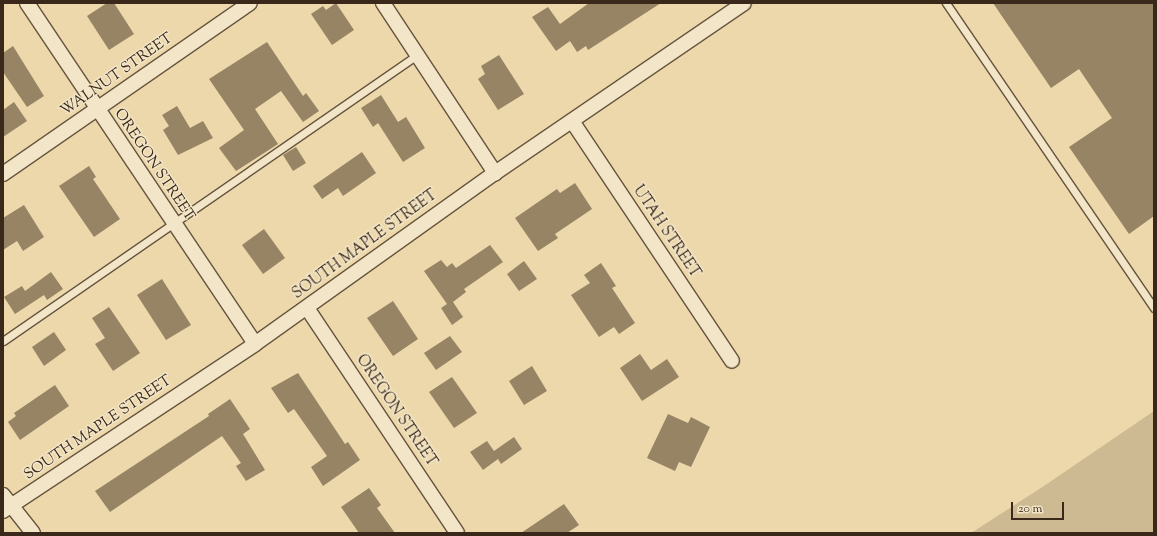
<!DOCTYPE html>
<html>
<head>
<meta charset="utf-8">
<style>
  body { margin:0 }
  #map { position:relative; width:1157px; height:536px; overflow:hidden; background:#ecd8aa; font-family:"Sorts Mill Goudy",serif }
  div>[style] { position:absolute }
  .green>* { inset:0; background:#ceba92 }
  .building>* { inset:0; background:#978465 }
  .roads { filter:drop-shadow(1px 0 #66543f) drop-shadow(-1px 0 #66543f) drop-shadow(0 1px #66543f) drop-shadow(0 -1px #66543f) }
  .service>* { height:7px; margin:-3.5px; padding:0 3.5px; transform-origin:3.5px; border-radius:3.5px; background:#f3e6c8 }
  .minor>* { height:14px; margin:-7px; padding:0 7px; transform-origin:7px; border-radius:7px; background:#f3e6c8 }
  span { translate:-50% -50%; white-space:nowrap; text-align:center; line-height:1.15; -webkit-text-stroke:3px #f3e6c8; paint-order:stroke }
  .street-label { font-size:15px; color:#3a281b }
  .frame { position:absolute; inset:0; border:4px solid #3a281b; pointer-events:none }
  .scale { position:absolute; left:1011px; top:502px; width:53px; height:18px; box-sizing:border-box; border:2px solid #3a281b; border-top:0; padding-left:5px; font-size:12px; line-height:14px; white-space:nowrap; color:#3a281b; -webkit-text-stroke:3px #f3e6c8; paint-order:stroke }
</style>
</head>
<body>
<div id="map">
  <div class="green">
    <i style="clip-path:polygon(1154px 411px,1154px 533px,971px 533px,1041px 488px)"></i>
  </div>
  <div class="building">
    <i style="clip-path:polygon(107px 3px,114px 3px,134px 34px,109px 50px,87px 16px)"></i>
    <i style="clip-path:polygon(336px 3px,354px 30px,332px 45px,311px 14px,323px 6px,326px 10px)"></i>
    <i style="clip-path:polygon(589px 3px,661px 3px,588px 50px,586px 46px,577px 52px,570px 41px,556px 51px,532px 17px,548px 7px,560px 24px)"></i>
    <i style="clip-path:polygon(993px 3px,1154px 3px,1154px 216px,1129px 234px,1069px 147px,1112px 118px,1079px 69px,1051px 88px)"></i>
    <i style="clip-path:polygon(267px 42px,303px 96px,306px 93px,319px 111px,303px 122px,281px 91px,255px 109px,278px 144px,236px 171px,219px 148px,244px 130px,209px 79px)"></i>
    <i style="clip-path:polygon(13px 46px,44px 96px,27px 107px,3px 72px,3px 53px)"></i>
    <i style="clip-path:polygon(499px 55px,524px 94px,498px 110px,478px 79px,485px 74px,481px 66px)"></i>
    <i style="clip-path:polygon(381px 95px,398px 122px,406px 117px,425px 148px,403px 162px,378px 123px,373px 127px,361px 108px)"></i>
    <i style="clip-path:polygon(14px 102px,27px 121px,3px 137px,3px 110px)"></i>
    <i style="clip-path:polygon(177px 106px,190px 128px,203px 121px,213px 138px,178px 155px,163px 130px,169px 126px,162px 115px)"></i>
    <i style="clip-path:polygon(296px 147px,306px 163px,293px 171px,283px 155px)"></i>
    <i style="clip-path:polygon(362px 152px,376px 173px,343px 196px,338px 188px,322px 199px,313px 186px)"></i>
    <i style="clip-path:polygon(89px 166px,96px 177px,93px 179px,120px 219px,94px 237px,59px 186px)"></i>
    <i style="clip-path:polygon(575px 183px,592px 209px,555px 234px,558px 238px,538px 251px,515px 218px,557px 189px,560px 193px)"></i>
    <i style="clip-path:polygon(24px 205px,44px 237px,23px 251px,17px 241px,3px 250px,3px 218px)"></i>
    <i style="clip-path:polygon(264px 229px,285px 258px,263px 274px,242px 245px)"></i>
    <i style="clip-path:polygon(490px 245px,503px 262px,464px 289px,466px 292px,453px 302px,463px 317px,452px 325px,441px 308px,447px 304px,424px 271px,441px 260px,447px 267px,452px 263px,456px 268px)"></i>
    <i style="clip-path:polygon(524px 261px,537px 279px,519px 291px,507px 274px)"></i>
    <i style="clip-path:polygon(601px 263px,616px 286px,612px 288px,635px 323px,619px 334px,614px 327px,599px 337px,571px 295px,590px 283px,584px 275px)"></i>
    <i style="clip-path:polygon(51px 272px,63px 289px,47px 300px,44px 295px,15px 314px,4px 297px,22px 286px,25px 291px)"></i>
    <i style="clip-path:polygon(162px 279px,191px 325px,166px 340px,137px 295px)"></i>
    <i style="clip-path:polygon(393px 301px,418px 339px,393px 356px,367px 318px)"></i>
    <i style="clip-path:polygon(109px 307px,140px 353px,113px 371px,95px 344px,105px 338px,92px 318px)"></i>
    <i style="clip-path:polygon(54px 332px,66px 350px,44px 366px,32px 347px)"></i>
    <i style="clip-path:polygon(450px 336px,462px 352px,436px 370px,424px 353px)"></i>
    <i style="clip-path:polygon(640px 354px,651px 370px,667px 359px,679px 377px,642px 401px,620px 368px)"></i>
    <i style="clip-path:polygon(532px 366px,547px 391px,524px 405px,509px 381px)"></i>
    <i style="clip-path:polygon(298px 373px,345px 444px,348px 442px,360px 460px,323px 486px,311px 467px,327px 456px,294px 409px,288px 413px,271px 388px)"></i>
    <i style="clip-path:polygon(452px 377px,477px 413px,454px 428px,429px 392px)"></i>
    <i style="clip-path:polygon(55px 385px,69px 406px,20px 440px,8px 422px,16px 416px,14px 413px)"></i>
    <i style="clip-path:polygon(230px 399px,250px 429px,243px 434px,265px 470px,246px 481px,236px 466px,241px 463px,222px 436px,110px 512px,95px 491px,209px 416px,208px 414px)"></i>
    <i style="clip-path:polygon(668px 414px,688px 423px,691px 417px,710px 427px,691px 467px,679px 462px,675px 471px,647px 458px)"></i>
    <i style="clip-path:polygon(514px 437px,522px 449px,501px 464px,498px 459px,483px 470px,470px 452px,487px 441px,494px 451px)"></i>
    <i style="clip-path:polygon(369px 488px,381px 505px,377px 508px,395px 533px,359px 533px,341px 507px)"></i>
    <i style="clip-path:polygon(564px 504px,579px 525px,567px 533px,521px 533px)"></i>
  </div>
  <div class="roads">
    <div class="service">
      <i style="left:946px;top:3px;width:369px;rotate:55.7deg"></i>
      <i style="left:3px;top:341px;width:503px;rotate:-34.64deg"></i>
    </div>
    <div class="minor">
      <i style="left:27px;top:3px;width:410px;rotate:56.2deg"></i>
      <i style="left:383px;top:3px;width:204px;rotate:56.6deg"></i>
      <i style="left:572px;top:121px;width:288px;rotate:56.3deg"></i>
      <i style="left:3px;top:174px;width:300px;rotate:-34.7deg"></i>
      <i style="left:307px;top:308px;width:270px;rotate:56.3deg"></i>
      <i style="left:3px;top:495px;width:48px;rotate:51.7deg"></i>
      <i style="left:3px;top:511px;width:302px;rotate:-33.5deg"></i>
      <i style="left:255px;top:344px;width:295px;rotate:-35.5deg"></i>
      <i style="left:495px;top:173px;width:301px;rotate:-34.3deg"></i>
    </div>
  </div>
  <div class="street-label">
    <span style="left:117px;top:75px;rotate:-35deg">WALNUT STREET</span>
    <span style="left:154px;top:165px;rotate:56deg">OREGON STREET</span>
    <span style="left:666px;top:232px;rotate:56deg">UTAH STREET</span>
    <span style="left:365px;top:245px;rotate:-36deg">SOUTH MAPLE STREET</span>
    <span style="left:396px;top:411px;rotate:56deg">OREGON STREET</span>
    <span style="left:98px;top:428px;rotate:-34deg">SOUTH MAPLE STREET</span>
  </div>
  <div class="frame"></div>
  <div class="scale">20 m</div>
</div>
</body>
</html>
